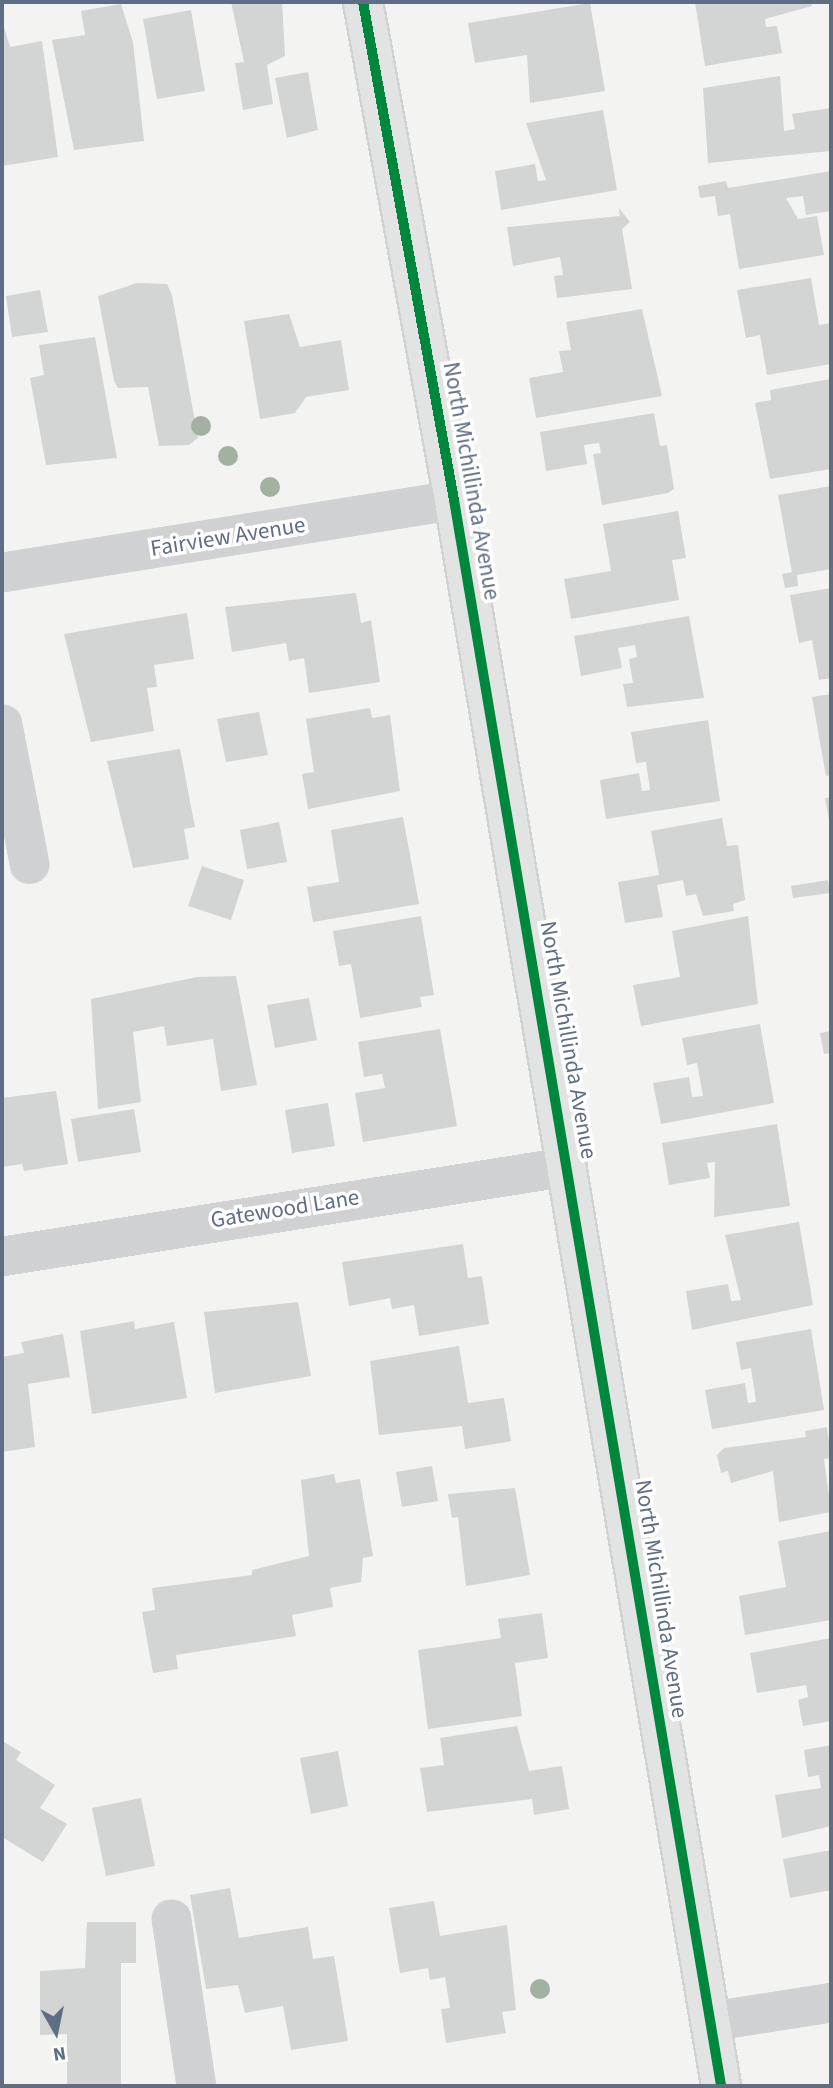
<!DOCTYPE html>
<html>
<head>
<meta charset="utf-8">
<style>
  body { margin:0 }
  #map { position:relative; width:833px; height:2088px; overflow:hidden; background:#f3f4f1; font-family:"Source Sans 3",sans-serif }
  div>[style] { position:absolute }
  .building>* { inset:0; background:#d3d4d4 }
  .roads { filter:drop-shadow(2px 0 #d0d2d3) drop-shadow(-2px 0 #d0d2d3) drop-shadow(0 2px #d0d2d3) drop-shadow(0 -2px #d0d2d3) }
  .street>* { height:35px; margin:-17.5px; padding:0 17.5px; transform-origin:17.5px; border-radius:17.5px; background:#d0d1d2 }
  .secondary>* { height:38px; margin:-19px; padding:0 19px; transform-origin:19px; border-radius:19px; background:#e2e3e3 }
  .cycleway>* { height:10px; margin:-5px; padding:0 5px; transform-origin:5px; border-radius:5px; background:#00873e }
  .trees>* { width:20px; height:20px; margin:-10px; border-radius:50%; background:#a3b1a1 }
  span { translate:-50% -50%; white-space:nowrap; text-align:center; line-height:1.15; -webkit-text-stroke:7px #fff; paint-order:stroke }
  .street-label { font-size:23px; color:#606e84 }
  .frame { position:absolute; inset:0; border:4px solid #606e84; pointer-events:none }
  .north { position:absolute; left:21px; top:1997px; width:70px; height:70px; -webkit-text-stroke:5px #fff; paint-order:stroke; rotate:171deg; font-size:19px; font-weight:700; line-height:28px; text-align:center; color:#606e84 }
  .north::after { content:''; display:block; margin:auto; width:24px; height:32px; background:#606e84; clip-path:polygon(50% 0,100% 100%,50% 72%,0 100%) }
</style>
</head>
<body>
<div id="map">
  <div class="building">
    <i style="clip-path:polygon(231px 2px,282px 2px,285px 56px,267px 65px,273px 104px,243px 110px,235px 63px,244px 62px)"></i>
    <i style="clip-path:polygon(695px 2px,812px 2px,812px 6px,765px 19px,766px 27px,777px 26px,782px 53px,705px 66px)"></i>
    <i style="clip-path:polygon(590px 3px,605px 91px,530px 103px,527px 55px,475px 63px,468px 23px)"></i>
    <i style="clip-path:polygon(121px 4px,133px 42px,144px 141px,74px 150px,52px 40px,85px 35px,81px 11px)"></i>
    <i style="clip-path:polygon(191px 10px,205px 91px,157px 99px,143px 19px)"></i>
    <i style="clip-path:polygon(2px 20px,10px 47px,42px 41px,58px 157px,2px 166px)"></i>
    <i style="clip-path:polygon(308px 72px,318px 130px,287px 138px,275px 78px)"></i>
    <i style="clip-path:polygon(780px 76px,784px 131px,795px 129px,792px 114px,831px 108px,831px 151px,708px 163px,703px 88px)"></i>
    <i style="clip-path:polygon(603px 110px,617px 190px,501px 210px,495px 171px,535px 164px,538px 181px,546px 180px,526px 123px)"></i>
    <i style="clip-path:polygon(831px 171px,831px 211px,806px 215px,803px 196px,786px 198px,798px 219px,817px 216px,824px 255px,739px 269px,730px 214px,718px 216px,715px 196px,700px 198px,698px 186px,726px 181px,728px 188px)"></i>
    <i style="clip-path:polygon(619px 208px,630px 222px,622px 229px,632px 289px,557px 298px,554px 276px,563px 275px,560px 257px,513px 266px,507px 227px,620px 216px)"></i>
    <i style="clip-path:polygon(811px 278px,819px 325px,831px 323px,831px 364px,767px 375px,760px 335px,746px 338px,737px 290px)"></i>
    <i style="clip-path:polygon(137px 283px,167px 284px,172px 295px,198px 438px,189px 445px,159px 446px,148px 387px,118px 388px,114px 381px,98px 296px)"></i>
    <i style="clip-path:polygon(40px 290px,48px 332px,12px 337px,6px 296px)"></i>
    <i style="clip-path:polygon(642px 309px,662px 396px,536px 418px,529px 378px,563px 372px,559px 351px,571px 350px,566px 322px)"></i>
    <i style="clip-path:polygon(289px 314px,300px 347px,341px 340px,349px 390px,306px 397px,295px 413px,260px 419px,244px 321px)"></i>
    <i style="clip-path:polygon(95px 337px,117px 458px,46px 465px,30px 378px,44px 375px,39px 345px)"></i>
    <i style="clip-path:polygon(831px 379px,831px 469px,770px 479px,755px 403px,771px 400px,770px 390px)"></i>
    <i style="clip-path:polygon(654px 413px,660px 446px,667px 445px,674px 489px,668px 493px,602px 505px,593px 454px,601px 453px,599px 443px,584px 445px,587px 464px,546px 471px,540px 432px)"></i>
    <i style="clip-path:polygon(831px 486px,831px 569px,797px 575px,798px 586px,785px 588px,782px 574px,792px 572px,778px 495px)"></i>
    <i style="clip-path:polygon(678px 511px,686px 558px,672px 560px,679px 600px,571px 619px,564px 579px,611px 571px,603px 524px)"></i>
    <i style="clip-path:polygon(831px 588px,831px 678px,819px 680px,812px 640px,799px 643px,790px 595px)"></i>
    <i style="clip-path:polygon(356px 593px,361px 623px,371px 620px,380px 682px,309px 693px,304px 658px,289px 661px,286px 643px,232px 652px,225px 607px)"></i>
    <i style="clip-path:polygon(187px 613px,194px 659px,154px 665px,157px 687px,147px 688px,154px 731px,91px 742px,64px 634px)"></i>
    <i style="clip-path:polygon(689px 616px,704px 698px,627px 707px,623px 684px,633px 683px,629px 659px,637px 657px,635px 645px,618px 648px,622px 668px,581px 676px,574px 636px)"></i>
    <i style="clip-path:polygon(831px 694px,831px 775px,826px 776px,812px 697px)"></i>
    <i style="clip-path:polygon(370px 708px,372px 718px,390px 715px,400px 791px,308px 809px,302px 774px,314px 772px,306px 719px)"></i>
    <i style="clip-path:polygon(259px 712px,268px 755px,226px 762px,217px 719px)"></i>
    <i style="clip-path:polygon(708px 720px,720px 801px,606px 819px,600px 780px,639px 773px,642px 791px,650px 790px,646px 762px,636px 763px,631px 732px)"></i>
    <i style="clip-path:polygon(180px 749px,195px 827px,184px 829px,189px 859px,133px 868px,107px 761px)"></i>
    <i style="clip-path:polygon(831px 797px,831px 825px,830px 825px,825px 798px)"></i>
    <i style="clip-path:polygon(403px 817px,419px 904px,313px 922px,307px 887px,339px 882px,331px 830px)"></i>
    <i style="clip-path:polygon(722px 818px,727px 846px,738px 845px,745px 900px,733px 904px,734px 911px,703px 916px,696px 894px,686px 896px,683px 880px,657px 885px,663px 917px,625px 923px,618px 882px,659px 875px,651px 831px)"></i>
    <i style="clip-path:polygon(279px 822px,287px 862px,247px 869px,240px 830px)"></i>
    <i style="clip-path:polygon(202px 866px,244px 880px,231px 920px,188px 906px)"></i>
    <i style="clip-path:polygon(828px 880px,830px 893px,793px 898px,791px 886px)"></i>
    <i style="clip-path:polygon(421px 916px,434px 995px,420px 997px,422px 1007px,360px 1018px,351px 964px,339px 966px,333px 931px)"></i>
    <i style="clip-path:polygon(748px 916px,758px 1004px,641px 1026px,633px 985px,680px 977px,672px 931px)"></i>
    <i style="clip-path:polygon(236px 976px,257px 1085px,221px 1091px,213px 1039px,167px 1046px,164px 1026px,133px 1032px,141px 1102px,98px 1109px,91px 999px,197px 977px)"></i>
    <i style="clip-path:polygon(309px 998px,317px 1040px,275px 1048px,267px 1005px)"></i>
    <i style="clip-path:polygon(760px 1024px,774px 1103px,661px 1124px,653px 1083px,689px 1077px,692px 1097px,703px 1096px,697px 1063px,687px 1065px,682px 1038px)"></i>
    <i style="clip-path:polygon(440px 1029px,457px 1126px,363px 1142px,355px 1093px,385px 1088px,382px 1074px,364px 1077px,358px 1042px)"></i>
    <i style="clip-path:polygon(831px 1031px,831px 1053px,824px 1054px,820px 1033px)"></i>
    <i style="clip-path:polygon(56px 1091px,68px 1164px,24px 1171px,22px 1164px,2px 1167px,2px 1098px)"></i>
    <i style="clip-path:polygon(328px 1103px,335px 1146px,292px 1153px,285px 1110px)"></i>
    <i style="clip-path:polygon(134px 1109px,141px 1152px,78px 1162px,71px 1119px)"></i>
    <i style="clip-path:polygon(777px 1124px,790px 1206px,714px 1217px,715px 1162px,707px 1163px,710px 1178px,669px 1185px,662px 1143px)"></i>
    <i style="clip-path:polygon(799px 1222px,813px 1305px,692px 1330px,686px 1291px,728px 1284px,731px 1301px,741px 1300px,725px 1235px)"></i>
    <i style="clip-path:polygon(463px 1244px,468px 1278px,482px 1276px,489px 1324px,419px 1336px,414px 1305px,392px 1309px,390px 1298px,349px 1306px,342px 1262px)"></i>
    <i style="clip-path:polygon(298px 1302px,311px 1376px,215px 1393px,204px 1312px)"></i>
    <i style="clip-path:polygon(134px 1321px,135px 1329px,174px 1322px,187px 1398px,92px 1414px,80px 1331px)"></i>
    <i style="clip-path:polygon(811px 1329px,824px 1410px,712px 1429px,705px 1390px,745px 1383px,748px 1403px,756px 1402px,751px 1368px,741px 1370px,736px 1342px)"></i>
    <i style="clip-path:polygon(63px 1334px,70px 1377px,28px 1384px,35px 1447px,2px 1452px,2px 1357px,24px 1353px,21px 1342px)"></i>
    <i style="clip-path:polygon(459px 1346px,468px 1403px,504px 1398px,511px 1441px,465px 1449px,462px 1426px,379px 1435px,370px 1361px)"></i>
    <i style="clip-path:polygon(827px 1427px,831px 1458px,824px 1459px,831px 1512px,779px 1522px,773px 1471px,731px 1483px,728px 1471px,721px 1473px,717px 1455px,724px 1448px,806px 1437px,805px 1431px)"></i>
    <i style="clip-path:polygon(432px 1466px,438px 1501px,402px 1507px,396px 1472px)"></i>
    <i style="clip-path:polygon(334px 1474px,336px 1483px,360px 1479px,373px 1556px,363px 1558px,361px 1582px,330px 1588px,333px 1607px,292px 1615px,296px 1636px,176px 1655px,178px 1669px,153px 1673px,142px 1612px,155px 1610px,152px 1588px,252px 1575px,252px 1570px,309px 1556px,301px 1480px)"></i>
    <i style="clip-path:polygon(515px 1488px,530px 1575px,466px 1586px,458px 1517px,452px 1518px,448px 1494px)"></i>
    <i style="clip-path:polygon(831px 1531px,831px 1620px,745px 1635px,739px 1596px,786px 1587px,778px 1541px)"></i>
    <i style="clip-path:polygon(542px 1613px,548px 1658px,515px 1663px,522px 1716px,428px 1729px,418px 1650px,501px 1638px,498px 1619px)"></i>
    <i style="clip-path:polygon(831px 1638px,831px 1721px,803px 1726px,798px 1700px,808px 1697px,806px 1685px,757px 1693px,750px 1653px)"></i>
    <i style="clip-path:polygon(517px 1726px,529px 1771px,562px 1766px,569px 1809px,534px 1815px,532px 1799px,427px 1812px,420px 1768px,444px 1765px,440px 1738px)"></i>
    <i style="clip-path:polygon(2px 1741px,21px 1752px,16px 1760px,55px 1785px,40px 1808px,67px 1824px,43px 1862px,2px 1837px)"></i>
    <i style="clip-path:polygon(831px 1745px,831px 1826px,782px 1838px,775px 1795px,821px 1788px,819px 1775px,808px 1777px,804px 1750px)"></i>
    <i style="clip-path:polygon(338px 1751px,348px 1806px,311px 1814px,300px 1758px)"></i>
    <i style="clip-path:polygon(141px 1798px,155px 1866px,106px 1876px,92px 1808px)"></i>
    <i style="clip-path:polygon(831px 1850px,831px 1890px,790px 1898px,783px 1859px)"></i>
    <i style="clip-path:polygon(230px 1888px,239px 1938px,308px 1927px,313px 1959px,334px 1956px,348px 2041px,291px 2050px,283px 2006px,245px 2013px,238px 1985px,206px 1989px,190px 1895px)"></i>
    <i style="clip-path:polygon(434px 1901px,440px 1936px,507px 1925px,516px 2010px,502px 2012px,506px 2033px,446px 2043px,441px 2009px,450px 2008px,445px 1977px,430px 1980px,428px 1968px,400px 1973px,389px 1908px)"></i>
    <i style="clip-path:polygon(87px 1922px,136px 1922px,136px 1963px,121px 1963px,121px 2086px,67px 2086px,67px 2034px,40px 2035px,40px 1971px,85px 1968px)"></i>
  </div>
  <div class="roads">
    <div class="street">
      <i style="left:2px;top:572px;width:458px;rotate:-9.1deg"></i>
      <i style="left:2px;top:724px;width:142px;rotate:79deg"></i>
      <i style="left:2px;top:1256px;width:573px;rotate:-9.03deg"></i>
      <i style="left:171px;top:1919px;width:169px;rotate:81.5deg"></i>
      <i style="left:710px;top:2021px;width:122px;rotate:-8.9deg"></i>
    </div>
    <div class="secondary">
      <i style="left:363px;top:2px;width:506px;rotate:79.64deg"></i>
      <i style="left:454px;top:500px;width:1608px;rotate:80.44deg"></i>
    </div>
  </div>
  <div class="cycleway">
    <i style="left:363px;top:2px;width:506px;rotate:79.64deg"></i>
    <i style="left:454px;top:500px;width:1608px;rotate:80.44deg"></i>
  </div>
  <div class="trees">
    <i style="left:201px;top:426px"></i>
    <i style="left:228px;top:456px"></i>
    <i style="left:270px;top:487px"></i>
    <i style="left:540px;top:1989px"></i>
  </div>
  <div class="street-label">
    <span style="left:471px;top:481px;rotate:80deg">North Michillinda Avenue</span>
    <span style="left:228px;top:537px;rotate:-9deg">Fairview Avenue</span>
    <span style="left:568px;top:1040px;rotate:80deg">North Michillinda Avenue</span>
    <span style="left:285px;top:1209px;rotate:-9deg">Gatewood Lane</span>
    <span style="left:661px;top:1599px;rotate:81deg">North Michillinda Avenue</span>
  </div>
  <div class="frame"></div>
  <div class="north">N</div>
</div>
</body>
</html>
